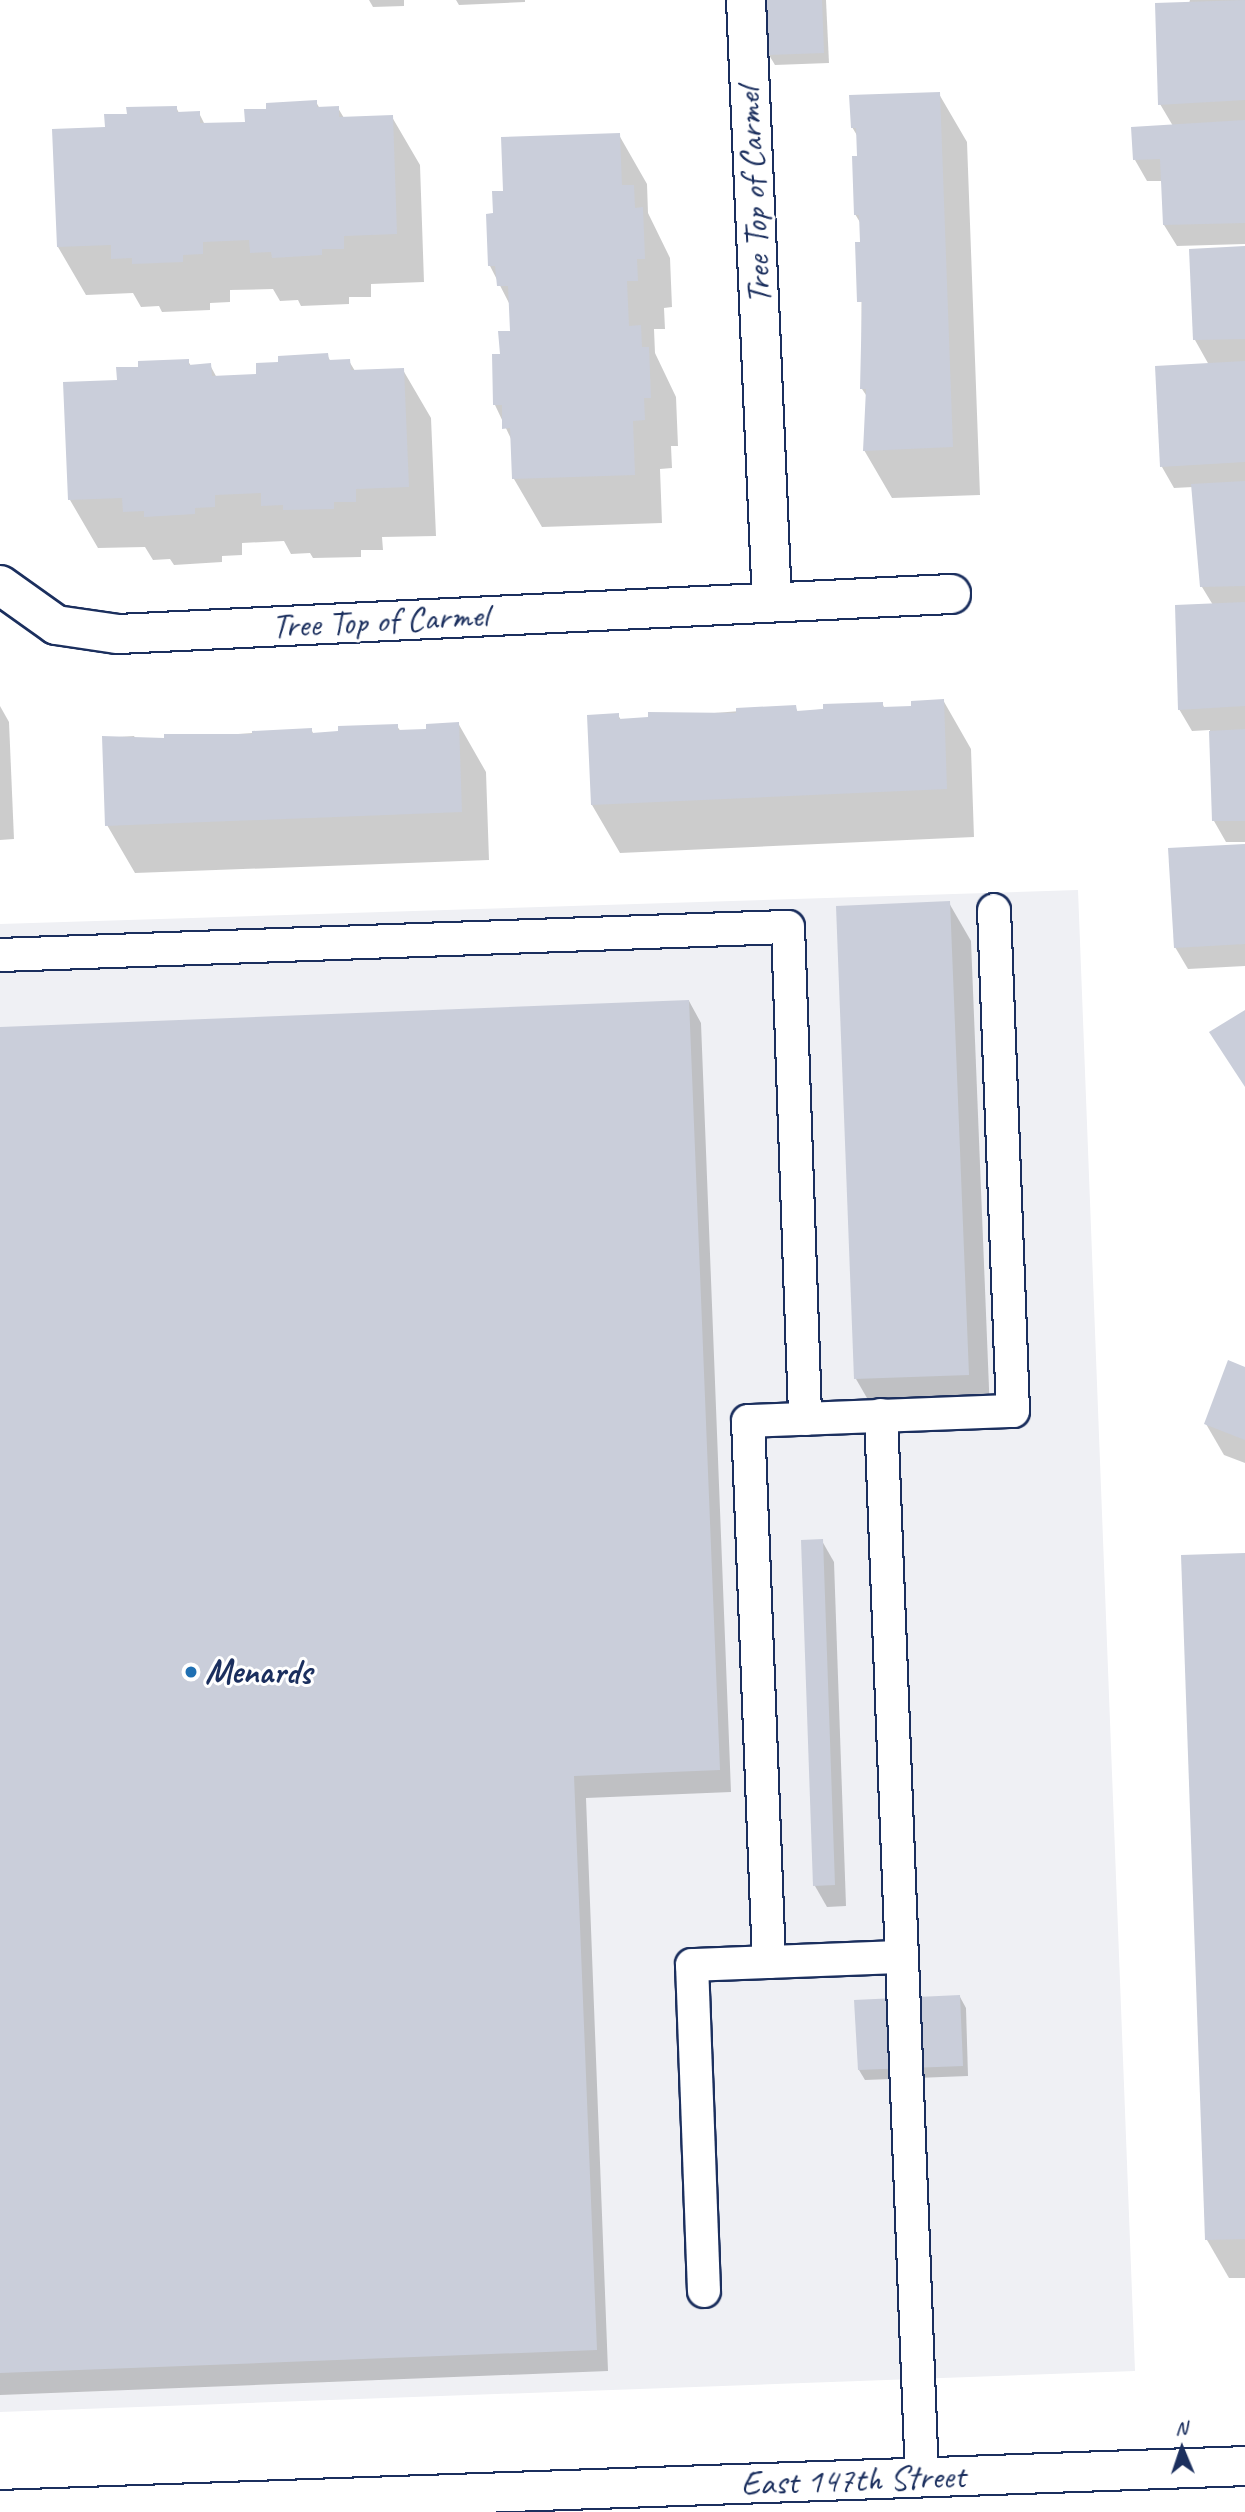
<!DOCTYPE html>
<html>
<head>
<meta charset="utf-8">
<style>
  body { margin:0 }
  #map { position:relative; width:1245px; height:2512px; overflow:hidden; background:#fff; font-family:Caveat,sans-serif }
  div>[style] { position:absolute }
  .built>* { inset:0; background:#eff0f4 }
  .shadow>* { inset:0; background:#0003 }
  .building>* { inset:0; background:#caceda }
  .roads { filter:drop-shadow(2px 0 #1b2f5e) drop-shadow(-2px 0 #1b2f5e) drop-shadow(0 2px #1b2f5e) drop-shadow(0 -2px #1b2f5e) }
  .service>* { height:32px; margin:-16px; padding:0 16px; transform-origin:16px; border-radius:16px; background:#fff }
  .minor>* { height:38px; margin:-19px; padding:0 19px; transform-origin:19px; border-radius:19px; background:#fff }
  .dots>* { width:19px; height:19px; translate:-50% -50%; box-sizing:border-box; border:4px solid #fff; border-radius:50% }
  span { translate:-50% -50%; white-space:nowrap; text-align:center; line-height:1.15; -webkit-text-stroke:6px #fff; paint-order:stroke }
  .street-label { font-size:35px; color:#1b2f5e }
  .poi-label { font-size:35px; color:#1b2f5e; font-weight:700 }
  .left { translate:0 -50%; text-align:left }
  .north { position:absolute; left:1147px; top:2414px; width:70px; height:70px; -webkit-text-stroke:5px #fff; paint-order:stroke; rotate:358deg; font-size:19px; font-weight:700; line-height:28px; text-align:center; color:#1b2f5e }
  .north::after { content:''; display:block; margin:auto; width:24px; height:32px; background:#1b2f5e; clip-path:polygon(50% 0,100% 100%,50% 72%,0 100%) }
</style>
</head>
<body>
<div id="map">
  <div class="built">
    <i style="clip-path:polygon(1078px 890px,1135px 2371px,0 2412px,0 924px)"></i>
  </div>
  <div class="shadow">
    <i style="clip-path:polygon(369px 0,404px 0,404px 6px,373px 7px)"></i>
    <i style="clip-path:polygon(456px 0,525px 0,525px 2px,459px 5px)"></i>
    <i style="clip-path:polygon(767px 0,826px 0,829px 63px,775px 65px,769px 55px)"></i>
    <i style="clip-path:polygon(1190px 0,1245px 0,1245px 244px,1177px 246px,1164px 225px,1163px 181px,1147px 181px,1135px 160px,1173px 126px,1160px 104px)"></i>
    <i style="clip-path:polygon(939px 94px,967px 142px,980px 495px,892px 498px,864px 450px,868px 398px,862px 389px,861px 224px,855px 214px,858px 137px,852px 127px)"></i>
    <i style="clip-path:polygon(316px 102px,320px 109px,338px 108px,344px 118px,392px 117px,420px 165px,424px 282px,371px 284px,371px 297px,349px 297px,349px 304px,301px 306px,298px 300px,280px 301px,273px 289px,230px 290px,230px 302px,210px 303px,210px 310px,162px 312px,159px 306px,141px 307px,133px 293px,86px 295px,58px 247px,106px 128px,128px 115px,176px 107px,179px 113px,199px 113px,205px 125px,246px 123px,268px 110px)"></i>
    <i style="clip-path:polygon(619px 135px,647px 184px,648px 213px,670px 258px,672px 307px,664px 308px,665px 329px,654px 329px,655px 353px,676px 397px,678px 446px,671px 446px,672px 468px,660px 469px,662px 523px,542px 527px,514px 479px,513px 443px,495px 405px,502px 356px,512px 332px,511px 307px,490px 266px,495px 215px,505px 193px)"></i>
    <i style="clip-path:polygon(1245px 248px,1245px 842px,1226px 842px,1214px 821px,1210px 730px,1192px 731px,1179px 709px,1213px 605px,1202px 587px,1193px 487px,1174px 488px,1162px 467px,1157px 367px,1209px 365px,1195px 340px)"></i>
    <i style="clip-path:polygon(327px 355px,331px 362px,349px 361px,355px 371px,403px 370px,431px 418px,436px 536px,382px 537px,383px 550px,361px 550px,361px 557px,313px 558px,310px 553px,291px 554px,284px 541px,242px 543px,242px 555px,222px 556px,222px 562px,174px 565px,170px 559px,153px 560px,145px 547px,98px 548px,70px 500px,119px 381px,140px 368px,188px 361px,191px 366px,210px 365px,217px 378px,258px 376px,280px 363px)"></i>
    <i style="clip-path:polygon(943px 700px,971px 749px,974px 837px,620px 853px,592px 805px,618px 715px,621px 720px,795px 707px,798px 712px,882px 703px,885px 709px,913px 708px)"></i>
    <i style="clip-path:polygon(0 706px,9px 722px,14px 839px,0 840px)"></i>
    <i style="clip-path:polygon(458px 723px,486px 772px,489px 860px,135px 873px,107px 825px,104px 738px,134px 736px,137px 741px,311px 729px,314px 735px,397px 726px,401px 732px,428px 731px)"></i>
    <i style="clip-path:polygon(1245px 846px,1245px 966px,1188px 969px,1175px 947px)"></i>
    <i style="clip-path:polygon(949px 903px,971px 941px,990px 1413px,878px 1417px,856px 1379px)"></i>
    <i style="clip-path:polygon(689px 1001px,701px 1023px,731px 1792px,586px 1798px,608px 2371px,0 2395px,0 1029px)"></i>
    <i style="clip-path:polygon(1245px 1368px,1245px 1463px,1224px 1455px,1206px 1424px)"></i>
    <i style="clip-path:polygon(822px 1541px,834px 1562px,846px 1906px,827px 1907px,815px 1886px)"></i>
    <i style="clip-path:polygon(1245px 1555px,1245px 2278px,1229px 2278px,1207px 2240px)"></i>
    <i style="clip-path:polygon(960px 1997px,966px 2008px,968px 2076px,865px 2080px,859px 2070px)"></i>
  </div>
  <div class="building">
    <i style="clip-path:polygon(765px 0,822px 0,824px 53px,768px 55px)"></i>
    <i style="clip-path:polygon(1245px 0,1245px 100px,1158px 105px,1155px 3px)"></i>
    <i style="clip-path:polygon(940px 92px,953px 447px,863px 451px,866px 389px,860px 389px,862px 302px,857px 302px,855px 242px,860px 242px,859px 215px,854px 215px,852px 156px,857px 156px,856px 128px,851px 128px,849px 95px)"></i>
    <i style="clip-path:polygon(317px 100px,317px 107px,339px 106px,339px 117px,393px 115px,397px 234px,344px 236px,344px 249px,322px 249px,322px 255px,272px 258px,271px 252px,250px 253px,249px 240px,203px 242px,203px 254px,183px 255px,183px 262px,132px 264px,132px 258px,111px 259px,111px 245px,57px 247px,52px 129px,105px 127px,104px 114px,127px 114px,126px 107px,177px 106px,177px 112px,200px 111px,200px 123px,245px 122px,244px 109px,266px 109px,266px 103px)"></i>
    <i style="clip-path:polygon(1245px 120px,1245px 223px,1163px 225px,1160px 159px,1133px 160px,1131px 127px)"></i>
    <i style="clip-path:polygon(620px 133px,622px 185px,634px 185px,635px 208px,643px 207px,645px 259px,637px 259px,638px 281px,627px 281px,629px 326px,641px 325px,642px 347px,649px 347px,651px 398px,644px 398px,645px 420px,633px 421px,635px 475px,512px 479px,510px 428px,502px 429px,502px 405px,493px 405px,492px 354px,500px 354px,498px 331px,510px 331px,508px 286px,497px 286px,495px 266px,488px 266px,486px 214px,493px 213px,492px 191px,503px 191px,501px 137px)"></i>
    <i style="clip-path:polygon(1245px 246px,1245px 339px,1193px 340px,1189px 249px)"></i>
    <i style="clip-path:polygon(328px 353px,329px 360px,350px 359px,351px 370px,404px 368px,409px 487px,356px 489px,356px 502px,334px 502px,334px 509px,283px 510px,283px 505px,261px 506px,261px 493px,215px 495px,215px 507px,195px 508px,195px 514px,144px 517px,144px 511px,123px 512px,122px 498px,68px 500px,63px 382px,117px 380px,116px 367px,138px 367px,138px 361px,189px 359px,189px 365px,211px 363px,212px 376px,256px 374px,256px 363px,278px 362px,278px 356px)"></i>
    <i style="clip-path:polygon(1245px 361px,1245px 462px,1160px 467px,1155px 366px)"></i>
    <i style="clip-path:polygon(1245px 481px,1245px 586px,1200px 587px,1191px 484px)"></i>
    <i style="clip-path:polygon(1245px 602px,1245px 706px,1178px 710px,1175px 605px)"></i>
    <i style="clip-path:polygon(944px 699px,947px 789px,591px 805px,587px 715px,619px 713px,619px 719px,648px 717px,648px 712px,736px 713px,736px 708px,796px 705px,797px 711px,823px 709px,823px 704px,883px 702px,883px 707px,911px 706px,911px 701px)"></i>
    <i style="clip-path:polygon(459px 722px,462px 812px,105px 826px,102px 736px,164px 738px,164px 734px,252px 734px,252px 731px,312px 728px,312px 733px,338px 731px,338px 726px,398px 724px,398px 730px,426px 729px,426px 724px)"></i>
    <i style="clip-path:polygon(1245px 729px,1245px 821px,1212px 821px,1209px 731px)"></i>
    <i style="clip-path:polygon(1245px 844px,1245px 944px,1174px 948px,1168px 848px)"></i>
    <i style="clip-path:polygon(950px 901px,969px 1375px,854px 1379px,836px 906px)"></i>
    <i style="clip-path:polygon(689px 1000px,720px 1770px,574px 1776px,597px 2350px,0 2373px,0 1027px)"></i>
    <i style="clip-path:polygon(1245px 1010px,1245px 1087px,1209px 1032px)"></i>
    <i style="clip-path:polygon(1228px 1360px,1245px 1367px,1245px 1440px,1204px 1424px)"></i>
    <i style="clip-path:polygon(823px 1539px,835px 1885px,813px 1886px,801px 1540px)"></i>
    <i style="clip-path:polygon(1245px 1553px,1245px 2239px,1205px 2240px,1181px 1555px)"></i>
    <i style="clip-path:polygon(960px 1995px,963px 2066px,858px 2070px,854px 2000px)"></i>
  </div>
  <div class="roads">
    <div class="service">
      <i style="left:0;top:955px;width:788px;rotate:-2.04deg"></i>
      <i style="left:788px;top:927px;width:492px;rotate:88deg"></i>
      <i style="left:881px;top:1415px;width:1063px;rotate:87.79deg"></i>
      <i style="left:769px;top:1962px;width:541px;rotate:-92.22deg"></i>
      <i style="left:748px;top:1421px;width:265px;rotate:-2.2deg"></i>
      <i style="left:1013px;top:1411px;width:501px;rotate:-92.17deg"></i>
      <i style="left:704px;top:2291px;width:326px;rotate:-92.1deg"></i>
      <i style="left:692px;top:1965px;width:210px;rotate:-2.2deg"></i>
    </div>
    <div class="minor">
      <i style="left:746px;top:0;width:603px;rotate:87.53deg"></i>
      <i style="left:0;top:585px;width:69px;rotate:35.5deg"></i>
      <i style="left:56px;top:625px;width:63px;rotate:8.3deg"></i>
      <i style="left:118px;top:634px;width:834px;rotate:-2.75deg"></i>
      <i style="left:0;top:2510px;width:1246px;rotate:-2.02deg"></i>
    </div>
  </div>
  <div class="dots">
    <i style="left:191px;top:1672px;background:#1f6fb2"></i>
  </div>
  <div class="street-label">
    <span style="left:754px;top:196px;rotate:-93deg">Tree Top of Carmel</span>
    <span style="left:380px;top:621px;rotate:-3deg">Tree Top of Carmel</span>
    <span style="left:853px;top:2480px;rotate:-2deg">East 147th Street</span>
  </div>
  <div class="poi-label">
    <span class="left" style="left:205px;top:1672px">Menards</span>
  </div>
  <div class="north">N</div>
</div>
</body>
</html>
